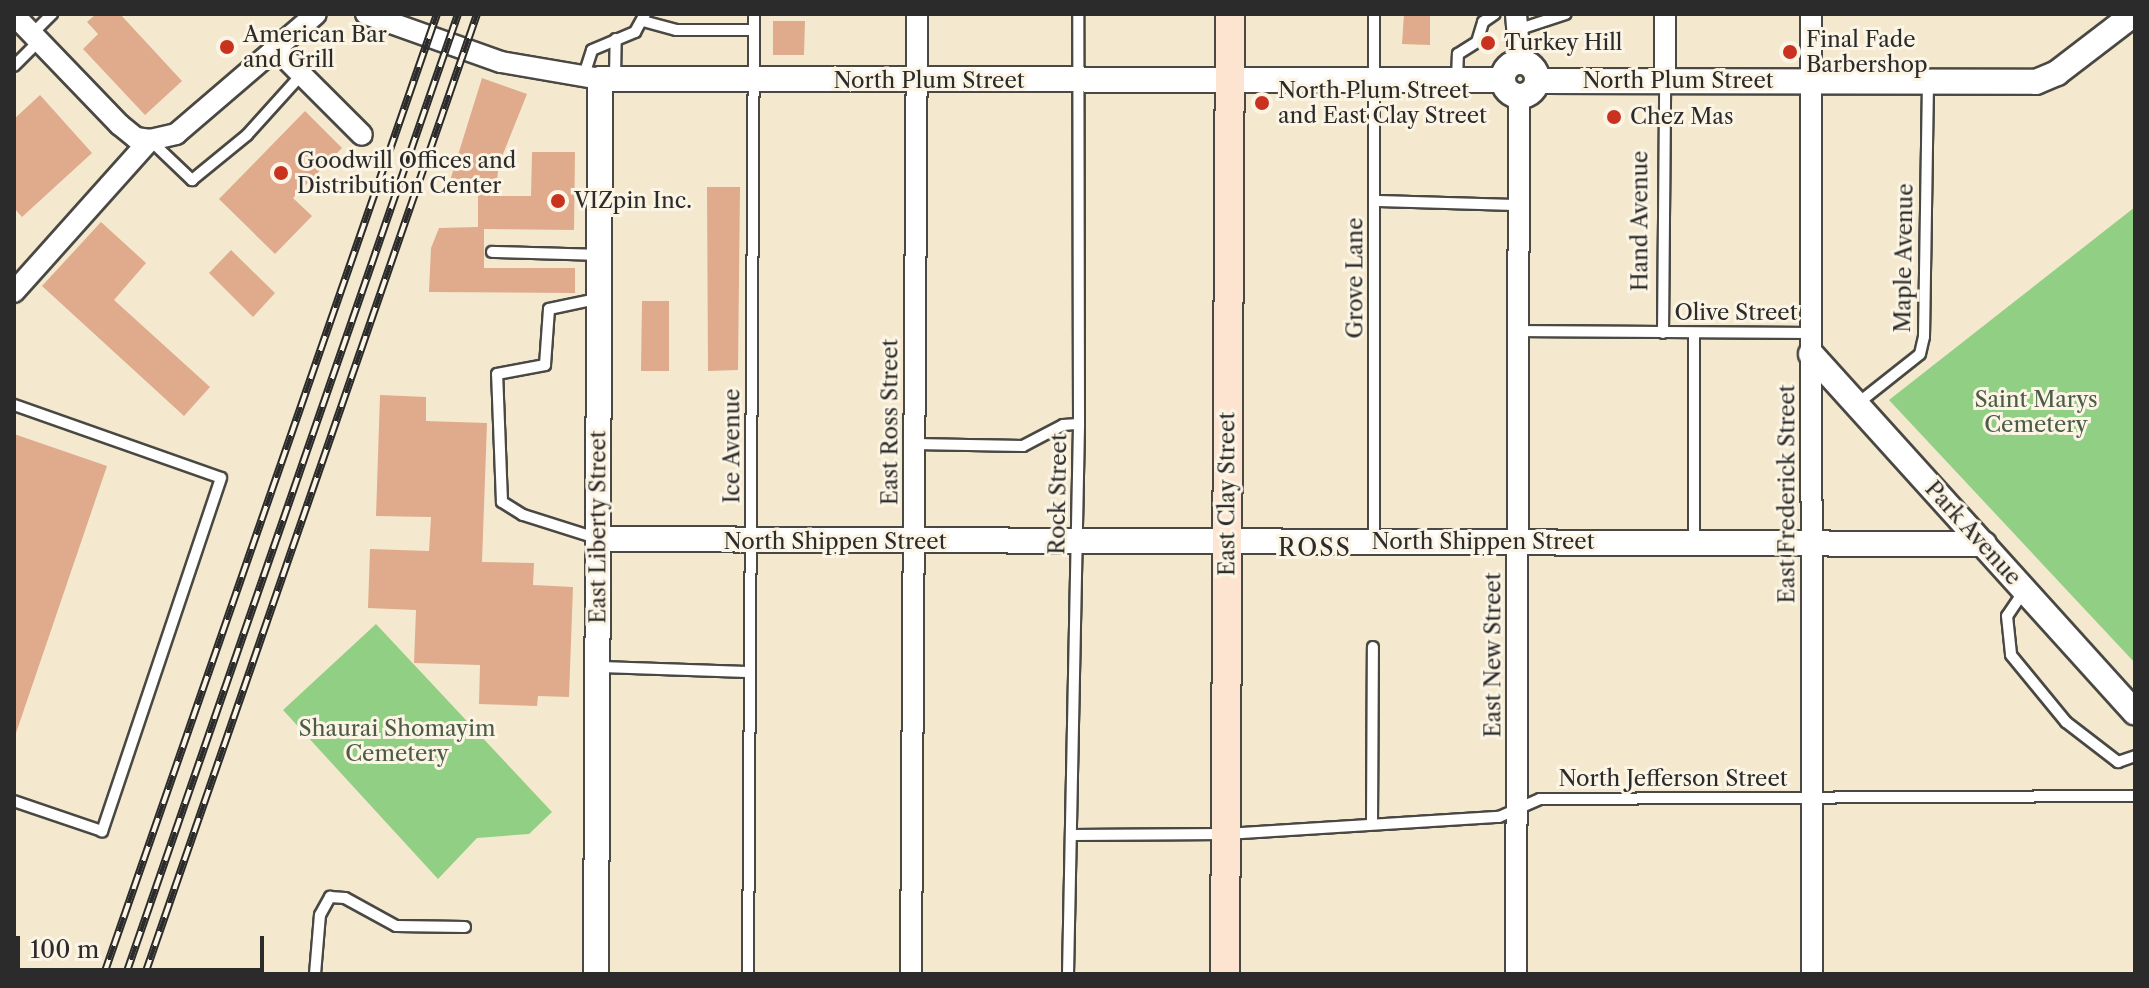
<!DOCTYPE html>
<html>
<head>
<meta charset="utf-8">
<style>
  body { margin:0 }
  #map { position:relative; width:2149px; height:988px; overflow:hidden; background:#f4e9ce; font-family:"Libre Caslon Text",serif }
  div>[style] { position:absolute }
  .green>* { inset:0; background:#91cf84 }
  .building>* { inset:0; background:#dfab8c }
  .roads { filter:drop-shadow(2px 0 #494843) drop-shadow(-2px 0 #494843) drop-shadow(0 2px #494843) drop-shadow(0 -2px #494843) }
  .service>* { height:10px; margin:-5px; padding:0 5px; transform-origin:5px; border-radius:5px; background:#fff }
  .minor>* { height:20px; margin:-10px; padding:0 10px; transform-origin:10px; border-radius:10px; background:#fff }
  .tertiary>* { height:24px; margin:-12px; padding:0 12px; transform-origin:12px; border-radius:12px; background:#fff }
  .tertiary>.ring { margin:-12px; padding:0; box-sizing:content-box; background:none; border:24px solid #fff; border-radius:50% }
  .secondary>* { height:28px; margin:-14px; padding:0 14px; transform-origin:14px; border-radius:14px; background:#fde4d1 }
  .rail>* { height:8px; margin-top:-4px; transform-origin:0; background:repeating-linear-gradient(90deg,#fcf5e5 0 15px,#2b2b2b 0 30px); box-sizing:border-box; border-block:2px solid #2b2b2b }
  .dots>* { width:22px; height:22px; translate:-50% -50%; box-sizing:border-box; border:4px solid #fcf5e5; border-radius:50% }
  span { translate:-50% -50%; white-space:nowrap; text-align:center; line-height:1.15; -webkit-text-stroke:6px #fcf5e5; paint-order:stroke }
  .poi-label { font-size:22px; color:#2b2b2b }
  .left { translate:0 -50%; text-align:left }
  .street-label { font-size:22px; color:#2b2b2b }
  .park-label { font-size:22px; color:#4a5c46 }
  .neighbourhood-label { font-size:24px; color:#2b2b2b; letter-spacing:2px }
  .frame { position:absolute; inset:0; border:16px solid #2b2b2b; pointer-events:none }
  .scale { position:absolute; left:16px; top:936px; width:248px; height:36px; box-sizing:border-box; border:4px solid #2b2b2b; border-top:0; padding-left:10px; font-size:24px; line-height:28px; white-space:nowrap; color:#2b2b2b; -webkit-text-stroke:6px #fcf5e5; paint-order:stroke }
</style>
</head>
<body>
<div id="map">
  <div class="green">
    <i style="clip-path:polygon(2135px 207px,2135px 663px,1889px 400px)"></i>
    <i style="clip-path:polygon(376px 624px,552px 812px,529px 834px,477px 838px,438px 879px,283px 710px)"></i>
  </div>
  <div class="building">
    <i style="clip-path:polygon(96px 14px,120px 14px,182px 81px,145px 115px,83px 49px,98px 34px,87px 22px)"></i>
    <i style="clip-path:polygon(1404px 14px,1430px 14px,1430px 45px,1402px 44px)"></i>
    <i style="clip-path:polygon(773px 21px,805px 21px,804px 55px,773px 55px)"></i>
    <i style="clip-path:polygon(482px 78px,527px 94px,499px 164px,495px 196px,531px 196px,532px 152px,575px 152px,574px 230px,484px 229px,484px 268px,575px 268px,575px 293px,429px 292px,431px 248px,439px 228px,478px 227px,478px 187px,448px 187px)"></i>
    <i style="clip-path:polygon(40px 95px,92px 153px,22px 217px,14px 208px,14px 119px)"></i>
    <i style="clip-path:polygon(305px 111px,342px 148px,293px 198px,312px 216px,275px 254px,219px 199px)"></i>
    <i style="clip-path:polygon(707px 187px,740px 187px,738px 370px,708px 371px)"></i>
    <i style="clip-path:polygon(101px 222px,146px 263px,114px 300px,210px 387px,184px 416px,42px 286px)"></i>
    <i style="clip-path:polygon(231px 250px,275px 293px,253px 317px,209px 273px)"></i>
    <i style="clip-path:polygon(642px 301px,669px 301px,669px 371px,641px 371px)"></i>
    <i style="clip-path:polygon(380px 395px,426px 397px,426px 421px,487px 423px,482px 562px,534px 563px,533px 585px,573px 587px,569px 697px,538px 696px,537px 706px,479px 704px,480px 665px,414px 663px,416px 610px,368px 608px,370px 549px,429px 551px,431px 517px,376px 516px)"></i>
    <i style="clip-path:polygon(14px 434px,107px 466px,16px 733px,14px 733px)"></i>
  </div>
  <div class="roads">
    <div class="service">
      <i style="left:1374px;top:14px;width:527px;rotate:90deg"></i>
      <i style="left:643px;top:21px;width:34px;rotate:15deg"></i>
      <i style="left:676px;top:30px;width:78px"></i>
      <i style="left:1520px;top:29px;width:48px;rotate:-18.1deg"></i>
      <i style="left:31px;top:35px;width:30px;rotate:-45deg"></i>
      <i style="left:14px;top:66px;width:34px;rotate:-45deg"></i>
      <i style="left:583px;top:78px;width:29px;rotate:-72deg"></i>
      <i style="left:592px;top:50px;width:47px;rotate:-22.7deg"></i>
      <i style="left:635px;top:32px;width:21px;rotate:-61deg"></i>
      <i style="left:615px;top:78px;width:39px;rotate:-89deg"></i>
      <i style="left:1457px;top:80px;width:26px;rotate:-88deg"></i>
      <i style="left:1458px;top:54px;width:22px;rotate:-32deg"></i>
      <i style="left:1477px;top:42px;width:21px;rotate:-73deg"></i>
      <i style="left:1483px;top:22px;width:14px;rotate:-34deg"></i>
      <i style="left:151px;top:141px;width:57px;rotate:43.6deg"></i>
      <i style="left:192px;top:180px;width:71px;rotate:-39.3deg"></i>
      <i style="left:247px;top:135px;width:81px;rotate:-48deg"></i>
      <i style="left:1375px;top:201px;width:143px;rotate:1.6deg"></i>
      <i style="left:492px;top:252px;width:106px;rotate:1.6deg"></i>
      <i style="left:1519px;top:331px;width:289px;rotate:0.4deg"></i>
      <i style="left:1663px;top:333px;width:252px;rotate:-89.5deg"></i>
      <i style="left:1857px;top:404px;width:80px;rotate:-38.4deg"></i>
      <i style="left:1920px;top:354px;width:17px;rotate:-77deg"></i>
      <i style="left:1924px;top:337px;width:255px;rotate:-89.1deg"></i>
      <i style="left:14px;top:405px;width:219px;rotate:19.4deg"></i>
      <i style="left:221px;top:478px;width:373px;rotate:108.6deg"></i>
      <i style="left:102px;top:831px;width:93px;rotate:-161.2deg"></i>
      <i style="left:914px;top:444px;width:109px;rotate:1.1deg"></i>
      <i style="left:1023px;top:446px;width:45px;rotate:-27.7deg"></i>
      <i style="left:1063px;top:425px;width:16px;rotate:-4deg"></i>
      <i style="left:596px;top:538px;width:77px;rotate:-162.5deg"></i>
      <i style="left:523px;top:515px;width:25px;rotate:-148deg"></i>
      <i style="left:502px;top:502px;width:128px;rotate:-92.2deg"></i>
      <i style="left:497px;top:374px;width:49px;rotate:-10.6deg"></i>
      <i style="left:545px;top:365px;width:56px;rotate:-85.9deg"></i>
      <i style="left:549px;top:309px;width:49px;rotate:-11.8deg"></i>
      <i style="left:1694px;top:543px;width:210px;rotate:-90deg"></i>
      <i style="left:2024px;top:591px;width:30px;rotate:124deg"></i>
      <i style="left:2007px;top:616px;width:39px;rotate:84deg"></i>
      <i style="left:2011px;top:655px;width:87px;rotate:50.6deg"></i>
      <i style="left:2066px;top:722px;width:66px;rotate:37.6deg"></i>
      <i style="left:2118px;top:762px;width:18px;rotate:-19deg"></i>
      <i style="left:599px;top:667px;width:150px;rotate:1.9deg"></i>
      <i style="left:1372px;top:823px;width:176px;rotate:-89.7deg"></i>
      <i style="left:1072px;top:835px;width:154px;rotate:-0.4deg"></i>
      <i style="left:1226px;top:834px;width:274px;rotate:-3.6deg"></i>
      <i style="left:1499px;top:817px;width:45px;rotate:-23.7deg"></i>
      <i style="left:1540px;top:799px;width:595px;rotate:-0.29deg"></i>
      <i style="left:315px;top:974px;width:59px;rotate:-85.2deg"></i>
      <i style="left:320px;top:915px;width:21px;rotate:-61deg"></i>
      <i style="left:330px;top:897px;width:15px;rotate:4deg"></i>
      <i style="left:345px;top:898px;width:58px;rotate:28.8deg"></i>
      <i style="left:396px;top:926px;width:69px;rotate:0.8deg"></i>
      <i style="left:748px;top:974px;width:960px;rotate:-89.64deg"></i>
      <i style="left:1068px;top:974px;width:550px;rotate:-88.85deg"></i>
      <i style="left:1079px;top:424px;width:410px;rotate:-90.1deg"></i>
    </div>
    <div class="minor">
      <i style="left:366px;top:14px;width:143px;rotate:19.6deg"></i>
      <i style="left:501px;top:62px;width:100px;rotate:9.7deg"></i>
      <i style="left:1516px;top:14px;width:49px;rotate:85.3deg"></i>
      <i style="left:1665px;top:14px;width:67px;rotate:90deg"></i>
      <i style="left:1811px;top:14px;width:960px;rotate:89.94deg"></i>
      <i style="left:14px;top:15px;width:153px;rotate:46.1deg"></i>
      <i style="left:120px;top:125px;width:21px;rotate:39deg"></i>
      <i style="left:136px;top:138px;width:14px;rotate:8deg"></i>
      <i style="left:150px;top:140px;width:27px;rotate:-13deg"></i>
      <i style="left:176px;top:134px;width:184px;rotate:-40.6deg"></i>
      <i style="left:274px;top:47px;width:124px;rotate:45deg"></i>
      <i style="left:14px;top:292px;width:204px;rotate:-48.2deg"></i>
      <i style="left:911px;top:974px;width:960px;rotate:-89.64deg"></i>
      <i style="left:1516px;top:974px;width:878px;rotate:-89.8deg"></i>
    </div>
    <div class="tertiary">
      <i class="ring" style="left:1503px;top:62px;width:10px;height:10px"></i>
      <i style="left:1537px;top:81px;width:499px;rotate:0.1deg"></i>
      <i style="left:2036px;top:82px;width:23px;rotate:-23deg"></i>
      <i style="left:2057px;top:73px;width:97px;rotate:-37.5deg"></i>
      <i style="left:1811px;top:354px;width:483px;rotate:47.9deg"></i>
      <i style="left:598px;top:539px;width:1386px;rotate:0.21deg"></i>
      <i style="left:596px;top:974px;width:895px;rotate:-89.74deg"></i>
      <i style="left:600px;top:79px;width:903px;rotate:0.06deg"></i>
    </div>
    <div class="secondary">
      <i style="left:1225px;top:974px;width:960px;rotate:-89.7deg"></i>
    </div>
  </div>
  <div class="rail">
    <i style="left:104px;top:974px;width:1016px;rotate:-70.87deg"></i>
    <i style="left:126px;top:974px;width:1016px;rotate:-70.92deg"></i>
    <i style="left:145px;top:974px;width:1016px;rotate:-70.92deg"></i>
  </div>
  <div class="dots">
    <i style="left:1488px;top:43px;background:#c8321e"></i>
    <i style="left:227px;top:47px;background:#c8321e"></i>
    <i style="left:1790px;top:52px;background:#c8321e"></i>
    <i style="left:1262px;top:103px;background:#c8321e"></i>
    <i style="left:1614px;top:117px;background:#c8321e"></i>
    <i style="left:281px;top:173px;background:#c8321e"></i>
    <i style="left:558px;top:201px;background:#c8321e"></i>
  </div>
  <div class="poi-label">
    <span class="left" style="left:243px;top:47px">American Bar<br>and Grill</span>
    <span class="left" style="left:1806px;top:52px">Final Fade<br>Barbershop</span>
    <span class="left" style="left:1504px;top:43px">Turkey Hill</span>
    <span class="left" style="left:1278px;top:103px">North Plum Street<br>and East Clay Street</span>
    <span class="left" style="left:1630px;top:117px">Chez Mas</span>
    <span class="left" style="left:297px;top:173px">Goodwill Offices and<br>Distribution Center</span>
    <span class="left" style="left:574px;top:201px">VIZpin Inc.</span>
  </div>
  <div class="street-label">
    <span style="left:929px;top:81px">North Plum Street</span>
    <span style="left:1678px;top:81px">North Plum Street</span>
    <span style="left:1640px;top:221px;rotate:-90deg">Hand Avenue</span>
    <span style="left:1904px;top:258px;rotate:-89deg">Maple Avenue</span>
    <span style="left:1355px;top:278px;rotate:-90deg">Grove Lane</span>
    <span style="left:1736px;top:313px">Olive Street</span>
    <span style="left:890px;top:422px;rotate:-90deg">East Ross Street</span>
    <span style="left:732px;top:446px;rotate:-90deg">Ice Avenue</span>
    <span style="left:1058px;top:494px;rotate:-89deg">Rock Street</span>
    <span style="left:1227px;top:494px;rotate:-90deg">East Clay Street</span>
    <span style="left:1787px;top:494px;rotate:-90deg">East Frederick Street</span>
    <span style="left:598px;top:527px;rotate:-90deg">East Liberty Street</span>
    <span style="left:1973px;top:533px;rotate:48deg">Park Avenue</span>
    <span style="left:835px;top:542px">North Shippen Street</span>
    <span style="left:1483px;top:542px">North Shippen Street</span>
    <span style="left:1493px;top:655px;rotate:-90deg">East New Street</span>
    <span style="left:1673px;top:779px">North Jefferson Street</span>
  </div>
  <div class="park-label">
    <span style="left:2036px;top:412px">Saint Marys<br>Cemetery</span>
    <span style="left:397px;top:741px">Shaurai Shomayim<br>Cemetery</span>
  </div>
  <div class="neighbourhood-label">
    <span style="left:1315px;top:548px">ROSS</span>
  </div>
  <div class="frame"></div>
  <div class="scale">100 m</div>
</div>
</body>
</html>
